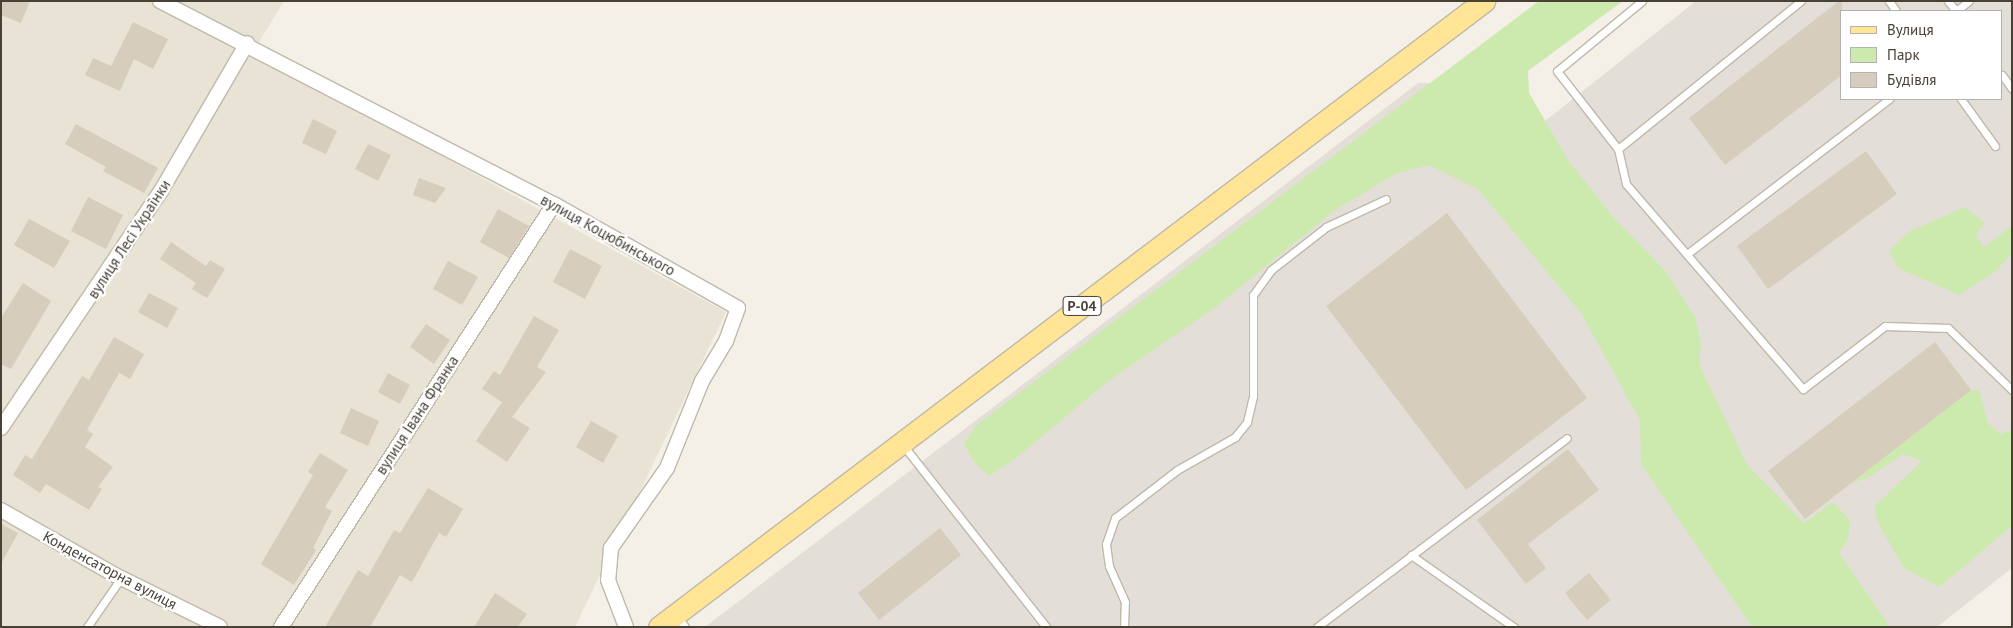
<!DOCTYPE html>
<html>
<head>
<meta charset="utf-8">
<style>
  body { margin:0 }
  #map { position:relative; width:2013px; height:628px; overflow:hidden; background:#f4f0e7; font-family:"PT Sans",sans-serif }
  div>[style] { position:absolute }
  .residential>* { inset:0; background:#e8e3d5 }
  .industrial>* { inset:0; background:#e3dfd8 }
  .green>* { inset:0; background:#cce9ae }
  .building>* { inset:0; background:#d6cdbc }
  .roads { filter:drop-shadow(1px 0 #c0b9a9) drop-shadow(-1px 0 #c0b9a9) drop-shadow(0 1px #c0b9a9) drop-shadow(0 -1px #c0b9a9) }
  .service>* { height:7px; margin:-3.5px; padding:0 3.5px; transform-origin:3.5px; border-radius:3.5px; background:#fff }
  .minor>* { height:14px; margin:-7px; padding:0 7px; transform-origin:7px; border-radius:7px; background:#fff }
  .primary>* { height:21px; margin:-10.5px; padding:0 10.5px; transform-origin:10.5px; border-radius:10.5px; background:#ffe595 }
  span { translate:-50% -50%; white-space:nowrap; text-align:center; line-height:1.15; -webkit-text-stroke:4.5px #fff; paint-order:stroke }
  .shield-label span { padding:1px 4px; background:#fff; border:1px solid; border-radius:4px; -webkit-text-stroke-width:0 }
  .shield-label { font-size:14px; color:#474136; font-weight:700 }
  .street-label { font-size:15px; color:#474136 }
  .frame { position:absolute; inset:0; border:2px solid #474136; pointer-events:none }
  .legend { position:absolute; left:1840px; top:10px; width:162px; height:90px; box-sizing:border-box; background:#fff; border:1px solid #b5b3af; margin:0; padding:6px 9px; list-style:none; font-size:15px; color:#474136 }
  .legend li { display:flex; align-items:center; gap:10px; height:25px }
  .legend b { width:25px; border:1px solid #b5b3af }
</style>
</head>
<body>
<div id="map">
  <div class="residential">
    <i style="clip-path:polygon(1px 1px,284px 1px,253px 52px,726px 312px,575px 627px,1px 627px)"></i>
  </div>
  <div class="industrial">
    <i style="clip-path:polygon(evenodd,1696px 1px,2012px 1px,2012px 568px,1937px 627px,705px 627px,1418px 83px,1493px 84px,1535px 129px,1696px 1px,1842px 11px,2002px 11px,2002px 99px,1842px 99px,1842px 11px)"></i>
  </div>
  <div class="green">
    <i style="clip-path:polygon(1539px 1px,1623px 1px,1528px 71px,1529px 93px,1568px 160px,1613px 217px,1667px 273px,1695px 317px,1701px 343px,1699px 364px,1747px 465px,1804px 523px,1833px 502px,1850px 521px,1848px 539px,1839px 553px,1890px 627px,1752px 627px,1641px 464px,1640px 420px,1581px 313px,1478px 189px,1429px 165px,1395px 174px,1334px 211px,1217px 306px,1107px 382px,1015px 459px,989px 476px,973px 461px,964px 443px,978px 424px)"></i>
    <i style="clip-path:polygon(1965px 207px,1985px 223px,1975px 235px,1984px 247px,2012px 226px,2012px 253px,1996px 271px,1959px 295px,1898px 268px,1889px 251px,1910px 231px)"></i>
    <i style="clip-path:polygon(1971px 390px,1979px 390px,1988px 423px,2000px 434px,2012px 430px,2012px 526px,1939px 587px,1904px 568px,1879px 525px,1874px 507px,1922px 461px,1903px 454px,1871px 476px,1850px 484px)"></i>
  </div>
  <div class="building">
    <i style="clip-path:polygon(1px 1px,30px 1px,21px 23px,1px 15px)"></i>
    <i style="clip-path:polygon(1839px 1px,1842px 1px,1842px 75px,1725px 165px,1689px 118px)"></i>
    <i style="clip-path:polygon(133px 22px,168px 39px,153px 69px,134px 59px,120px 91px,85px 75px,93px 58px,111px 66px)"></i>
    <i style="clip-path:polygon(313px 119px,337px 131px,326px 154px,302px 143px)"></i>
    <i style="clip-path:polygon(76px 124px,158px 168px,144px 193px,103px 171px,106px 167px,65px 144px)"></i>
    <i style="clip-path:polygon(368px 144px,391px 155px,378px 181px,355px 169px)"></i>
    <i style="clip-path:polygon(1866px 151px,1897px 194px,1768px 289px,1737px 246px)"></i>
    <i style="clip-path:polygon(419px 178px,446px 188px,435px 203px,413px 195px)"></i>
    <i style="clip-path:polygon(88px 197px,123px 215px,106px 249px,71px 231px)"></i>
    <i style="clip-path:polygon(498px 209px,529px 226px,509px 258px,480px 242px)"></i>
    <i style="clip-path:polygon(1447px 213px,1587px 398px,1466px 490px,1326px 306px)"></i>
    <i style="clip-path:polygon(29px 219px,70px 241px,54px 268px,14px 245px)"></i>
    <i style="clip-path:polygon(171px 242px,206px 266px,210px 260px,225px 269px,207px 298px,192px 289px,196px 283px,160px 259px)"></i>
    <i style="clip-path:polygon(570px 249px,602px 266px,585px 299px,553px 282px)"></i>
    <i style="clip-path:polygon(448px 261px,478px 277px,462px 305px,433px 289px)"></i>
    <i style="clip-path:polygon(23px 283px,51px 301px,11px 369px,1px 364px,1px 318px)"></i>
    <i style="clip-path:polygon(149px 293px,178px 308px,167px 328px,138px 312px)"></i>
    <i style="clip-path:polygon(534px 316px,559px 330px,537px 367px,546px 372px,512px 417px,530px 428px,507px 462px,476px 441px,502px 402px,482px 389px,494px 371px,500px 375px)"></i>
    <i style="clip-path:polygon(426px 324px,450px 340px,434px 364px,410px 347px)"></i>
    <i style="clip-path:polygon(114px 337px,144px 354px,130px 379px,119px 373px,87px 430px,93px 434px,85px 447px,113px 467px,98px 487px,102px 489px,89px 510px,46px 484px,40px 493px,13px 475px,25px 455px,32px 459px,82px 376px,89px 380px)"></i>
    <i style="clip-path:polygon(1935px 342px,1971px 390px,1805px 519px,1768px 471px)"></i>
    <i style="clip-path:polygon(388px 373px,410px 385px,400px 404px,378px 392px)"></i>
    <i style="clip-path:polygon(351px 408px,379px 421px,368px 446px,340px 433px)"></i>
    <i style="clip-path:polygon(591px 421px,618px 436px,603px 463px,576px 447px)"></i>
    <i style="clip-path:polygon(1568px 449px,1599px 490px,1528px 544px,1546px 568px,1526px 584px,1477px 520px)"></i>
    <i style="clip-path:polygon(320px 453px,348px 470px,325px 507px,332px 511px,313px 548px,316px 550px,294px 585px,261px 564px,313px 475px,308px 472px)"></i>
    <i style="clip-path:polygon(428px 488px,463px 509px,446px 537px,439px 533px,412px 582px,400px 575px,370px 627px,325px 627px,358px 570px,368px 576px,394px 530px,400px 533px)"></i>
    <i style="clip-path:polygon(1px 524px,18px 533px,1px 564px)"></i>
    <i style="clip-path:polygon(940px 528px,961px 555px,879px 620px,858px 593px)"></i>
    <i style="clip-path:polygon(1589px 573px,1611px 600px,1587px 620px,1565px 593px)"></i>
    <i style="clip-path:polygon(495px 593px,527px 614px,518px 627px,474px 627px)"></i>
  </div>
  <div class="roads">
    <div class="service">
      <i style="left:1642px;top:1px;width:110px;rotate:140.5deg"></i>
      <i style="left:1557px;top:71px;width:99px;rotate:52deg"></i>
      <i style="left:1618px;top:149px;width:235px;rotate:-39deg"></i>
      <i style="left:1889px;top:1px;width:12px;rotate:55deg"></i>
      <i style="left:1948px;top:1px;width:13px;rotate:51deg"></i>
      <i style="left:1956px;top:11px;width:16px;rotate:-38deg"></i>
      <i style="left:2002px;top:75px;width:17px;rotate:54deg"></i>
      <i style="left:1961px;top:99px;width:58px;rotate:54.1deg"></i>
      <i style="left:1618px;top:149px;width:36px;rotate:77deg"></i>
      <i style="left:1626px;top:184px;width:271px;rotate:49.2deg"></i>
      <i style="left:1803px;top:389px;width:103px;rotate:-37.5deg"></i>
      <i style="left:1885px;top:326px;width:63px;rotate:1.8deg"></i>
      <i style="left:1948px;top:328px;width:89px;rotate:44.1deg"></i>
      <i style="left:1687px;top:254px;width:255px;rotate:-37.5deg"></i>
      <i style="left:903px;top:445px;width:231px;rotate:51.8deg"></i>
      <i style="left:1411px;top:555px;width:126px;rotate:35deg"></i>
      <i style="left:677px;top:616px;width:14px;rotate:54deg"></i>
      <i style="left:87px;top:627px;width:60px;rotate:-55.2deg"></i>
      <i style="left:1124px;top:627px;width:25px;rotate:-88deg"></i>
      <i style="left:1125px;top:602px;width:39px;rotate:-114deg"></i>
      <i style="left:1109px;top:566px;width:22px;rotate:-98deg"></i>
      <i style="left:1106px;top:544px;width:28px;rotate:-71deg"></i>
      <i style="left:1115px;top:518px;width:78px;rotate:-37.7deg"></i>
      <i style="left:1177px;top:470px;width:67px;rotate:-29.6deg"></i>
      <i style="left:1235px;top:437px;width:19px;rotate:-51deg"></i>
      <i style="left:1247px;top:422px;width:27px;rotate:-77deg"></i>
      <i style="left:1253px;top:396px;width:101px;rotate:-90deg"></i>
      <i style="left:1253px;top:295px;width:31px;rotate:-54deg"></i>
      <i style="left:1271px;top:270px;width:70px;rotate:-38deg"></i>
      <i style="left:1326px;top:227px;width:66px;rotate:-25deg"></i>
      <i style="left:1317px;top:627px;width:313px;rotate:-37.1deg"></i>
    </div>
    <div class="minor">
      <i style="left:160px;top:1px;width:443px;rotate:27.3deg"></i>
      <i style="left:554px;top:204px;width:211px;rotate:29.5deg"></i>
      <i style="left:738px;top:308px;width:35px;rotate:110deg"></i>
      <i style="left:726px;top:341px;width:47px;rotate:121deg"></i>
      <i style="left:702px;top:381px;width:94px;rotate:111.9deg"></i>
      <i style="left:667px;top:468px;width:98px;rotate:125deg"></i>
      <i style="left:611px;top:548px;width:32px;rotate:95deg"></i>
      <i style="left:608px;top:580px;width:50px;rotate:69deg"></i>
      <i style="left:1px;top:428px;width:286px;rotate:-56deg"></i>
      <i style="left:161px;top:191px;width:171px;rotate:-59.8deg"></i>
      <i style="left:1px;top:510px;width:131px;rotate:29.7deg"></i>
      <i style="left:115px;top:575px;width:117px;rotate:26.3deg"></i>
      <i style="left:281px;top:627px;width:503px;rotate:-57.16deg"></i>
    </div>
    <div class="primary">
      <i style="left:659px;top:627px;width:1036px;rotate:-37.19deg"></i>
    </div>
  </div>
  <div class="shield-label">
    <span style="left:1082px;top:306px">Р-04</span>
  </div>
  <div class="street-label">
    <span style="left:608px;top:235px;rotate:29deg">вулиця Коцюбинського</span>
    <span style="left:129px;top:239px;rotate:-57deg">вулиця Лесі Українки</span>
    <span style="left:417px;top:415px;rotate:-57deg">вулиця Івана Франка</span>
    <span style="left:110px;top:570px;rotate:28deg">Конденсаторна вулиця</span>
  </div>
  <div class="frame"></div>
  <ul class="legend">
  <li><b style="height:6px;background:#ffe595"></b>Вулиця</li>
  <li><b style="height:14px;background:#cce9ae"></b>Парк</li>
  <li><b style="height:14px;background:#d6cdbc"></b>Будівля</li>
  </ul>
</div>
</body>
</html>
